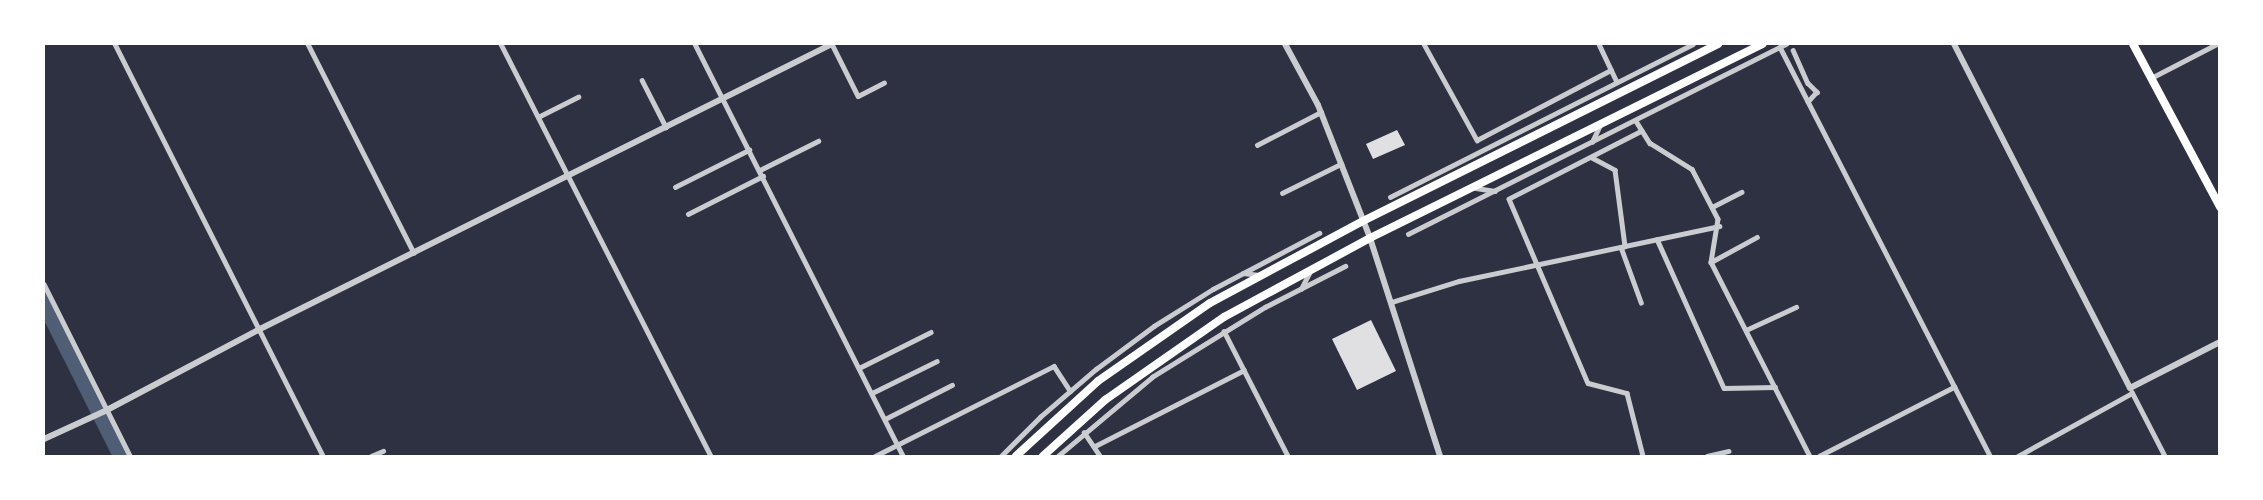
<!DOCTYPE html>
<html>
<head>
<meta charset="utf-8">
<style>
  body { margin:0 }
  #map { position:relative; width:2263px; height:500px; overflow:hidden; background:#2d3142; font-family:"DM Sans",sans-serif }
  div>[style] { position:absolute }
  .river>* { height:18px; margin:-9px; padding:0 9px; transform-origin:9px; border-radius:9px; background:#4f5d75 }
  .building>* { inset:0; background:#e0e0e3 }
  .minor>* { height:4.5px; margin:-2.25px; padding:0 2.25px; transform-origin:2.25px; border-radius:2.25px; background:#caccd0 }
  .tertiary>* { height:6px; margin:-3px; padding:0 3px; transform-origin:3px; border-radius:3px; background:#caccd0 }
  .primary>* { height:8px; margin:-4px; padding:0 4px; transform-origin:4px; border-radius:4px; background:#fff }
  .trunk>* { height:8px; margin:-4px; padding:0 4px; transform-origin:4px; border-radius:4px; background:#fff }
  span { translate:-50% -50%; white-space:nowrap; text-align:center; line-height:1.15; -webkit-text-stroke:6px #fff; paint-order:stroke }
  .frame { position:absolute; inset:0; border:45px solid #fff; pointer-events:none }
</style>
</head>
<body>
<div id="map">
  <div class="river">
    <i style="left:44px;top:300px;width:174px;rotate:63.4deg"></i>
  </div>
  <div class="building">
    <i style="clip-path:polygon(1397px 130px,1405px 145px,1373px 159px,1366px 144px)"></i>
    <i style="clip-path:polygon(1371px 320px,1396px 371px,1357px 390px,1332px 339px)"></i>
  </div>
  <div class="minor">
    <i style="left:115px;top:44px;width:462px;rotate:63.2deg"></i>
    <i style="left:308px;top:44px;width:234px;rotate:63.1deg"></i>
    <i style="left:501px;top:44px;width:462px;rotate:63deg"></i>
    <i style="left:695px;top:44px;width:462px;rotate:63.2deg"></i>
    <i style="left:832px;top:44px;width:58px;rotate:63.4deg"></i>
    <i style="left:858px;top:96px;width:29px;rotate:-27deg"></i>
    <i style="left:1424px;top:44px;width:110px;rotate:61.1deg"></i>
    <i style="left:1477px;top:140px;width:151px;rotate:-27.6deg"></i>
    <i style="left:1599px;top:44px;width:42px;rotate:64.7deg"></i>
    <i style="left:1780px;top:47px;width:460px;rotate:62.8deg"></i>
    <i style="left:1793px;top:50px;width:36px;rotate:66deg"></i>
    <i style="left:1808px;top:83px;width:13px;rotate:45deg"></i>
    <i style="left:1817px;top:92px;width:13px;rotate:132deg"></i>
    <i style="left:2151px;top:78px;width:74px;rotate:-27.3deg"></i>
    <i style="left:642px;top:80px;width:53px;rotate:62.9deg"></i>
    <i style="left:538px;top:117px;width:45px;rotate:-26.6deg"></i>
    <i style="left:1636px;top:121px;width:26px;rotate:58deg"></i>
    <i style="left:1650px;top:143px;width:49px;rotate:31.8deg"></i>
    <i style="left:1692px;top:169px;width:56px;rotate:62.5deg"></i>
    <i style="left:1718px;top:219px;width:44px;rotate:99.2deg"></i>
    <i style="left:1711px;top:262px;width:218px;rotate:63deg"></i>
    <i style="left:1642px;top:131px;width:149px;rotate:152.9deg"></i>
    <i style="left:1509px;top:199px;width:200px;rotate:66.8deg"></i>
    <i style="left:1588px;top:383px;width:40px;rotate:14.4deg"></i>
    <i style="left:1627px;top:393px;width:65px;rotate:75.7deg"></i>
    <i style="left:1592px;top:142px;width:19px;rotate:-65deg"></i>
    <i style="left:1257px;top:145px;width:72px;rotate:-27.3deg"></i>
    <i style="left:1591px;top:157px;width:27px;rotate:28deg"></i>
    <i style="left:1615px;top:170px;width:77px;rotate:82.5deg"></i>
    <i style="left:760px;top:170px;width:65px;rotate:-26.6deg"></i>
    <i style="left:675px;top:187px;width:83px;rotate:-26.6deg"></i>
    <i style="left:1476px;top:188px;width:19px;rotate:9deg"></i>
    <i style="left:1282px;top:193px;width:66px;rotate:-26.2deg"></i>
    <i style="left:1390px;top:197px;width:339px;rotate:-26.8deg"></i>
    <i style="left:1712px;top:207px;width:33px;rotate:-27deg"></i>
    <i style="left:688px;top:214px;width:84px;rotate:-26.9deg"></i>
    <i style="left:1408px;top:234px;width:423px;rotate:-26.7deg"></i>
    <i style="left:1657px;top:239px;width:163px;rotate:65.8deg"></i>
    <i style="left:1724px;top:388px;width:51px;rotate:-1.1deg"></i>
    <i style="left:1621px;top:247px;width:59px;rotate:70deg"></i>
    <i style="left:1711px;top:262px;width:52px;rotate:-28.5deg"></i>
    <i style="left:1243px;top:273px;width:16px;rotate:7deg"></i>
    <i style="left:44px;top:284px;width:192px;rotate:63.4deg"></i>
    <i style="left:1301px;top:289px;width:18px;rotate:-63deg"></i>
    <i style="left:1392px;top:302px;width:70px;rotate:-17.4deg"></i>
    <i style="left:1459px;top:281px;width:266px;rotate:-11.9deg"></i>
    <i style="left:1746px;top:330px;width:55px;rotate:-24.7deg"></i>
    <i style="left:1224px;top:331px;width:140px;rotate:62.9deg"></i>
    <i style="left:859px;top:368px;width:80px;rotate:-26.6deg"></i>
    <i style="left:2132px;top:392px;width:72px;rotate:62.7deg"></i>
    <i style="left:872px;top:393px;width:72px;rotate:-26.2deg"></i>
    <i style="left:885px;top:419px;width:75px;rotate:-26.9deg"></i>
    <i style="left:1084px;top:432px;width:29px;rotate:56deg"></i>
    <i style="left:1095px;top:446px;width:167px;rotate:-27deg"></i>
    <i style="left:371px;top:456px;width:13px;rotate:-23deg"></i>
    <i style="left:875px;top:456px;width:200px;rotate:-26.7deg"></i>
    <i style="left:1054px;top:366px;width:30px;rotate:57deg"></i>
    <i style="left:1001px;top:456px;width:55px;rotate:-45deg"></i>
    <i style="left:1040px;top:417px;width:74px;rotate:-40.6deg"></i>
    <i style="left:1096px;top:369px;width:72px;rotate:-36.6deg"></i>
    <i style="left:1154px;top:326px;width:70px;rotate:-32.1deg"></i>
    <i style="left:1213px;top:289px;width:120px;rotate:-27.8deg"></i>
    <i style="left:1058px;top:456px;width:123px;rotate:-40deg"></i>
    <i style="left:1152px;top:377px;width:133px;rotate:-31.8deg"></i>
    <i style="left:1265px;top:307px;width:90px;rotate:-27.1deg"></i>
    <i style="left:1707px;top:456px;width:22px;rotate:-13deg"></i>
    <i style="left:1819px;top:456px;width:152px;rotate:-27.1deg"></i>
    <i style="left:2018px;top:456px;width:130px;rotate:-28.9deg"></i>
  </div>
  <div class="tertiary">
    <i style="left:1285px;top:44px;width:69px;rotate:61.6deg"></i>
    <i style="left:1318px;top:105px;width:143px;rotate:68.6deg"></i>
    <i style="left:1370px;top:238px;width:229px;rotate:72.2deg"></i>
    <i style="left:1954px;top:44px;width:386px;rotate:62.9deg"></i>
    <i style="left:2130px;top:388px;width:101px;rotate:-27.1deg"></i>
    <i style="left:44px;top:439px;width:69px;rotate:-24.7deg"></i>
    <i style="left:107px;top:410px;width:171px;rotate:-27.9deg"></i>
    <i style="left:258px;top:330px;width:641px;rotate:-26.49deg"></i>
  </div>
  <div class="primary">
    <i style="left:2133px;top:44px;width:185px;rotate:61.9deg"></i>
  </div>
  <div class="trunk">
    <i style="left:1016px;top:456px;width:111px;rotate:-42.4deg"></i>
    <i style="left:1098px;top:381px;width:136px;rotate:-34.9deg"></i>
    <i style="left:1210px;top:303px;width:174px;rotate:-28.2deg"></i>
    <i style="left:1363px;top:221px;width:397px;rotate:-26.5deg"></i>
    <i style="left:1043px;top:456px;width:84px;rotate:-42.1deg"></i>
    <i style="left:1105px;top:400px;width:145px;rotate:-34.9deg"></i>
    <i style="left:1224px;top:317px;width:166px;rotate:-28.4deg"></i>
    <i style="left:1370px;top:238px;width:438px;rotate:-26.3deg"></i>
  </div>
  <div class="frame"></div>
</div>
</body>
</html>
